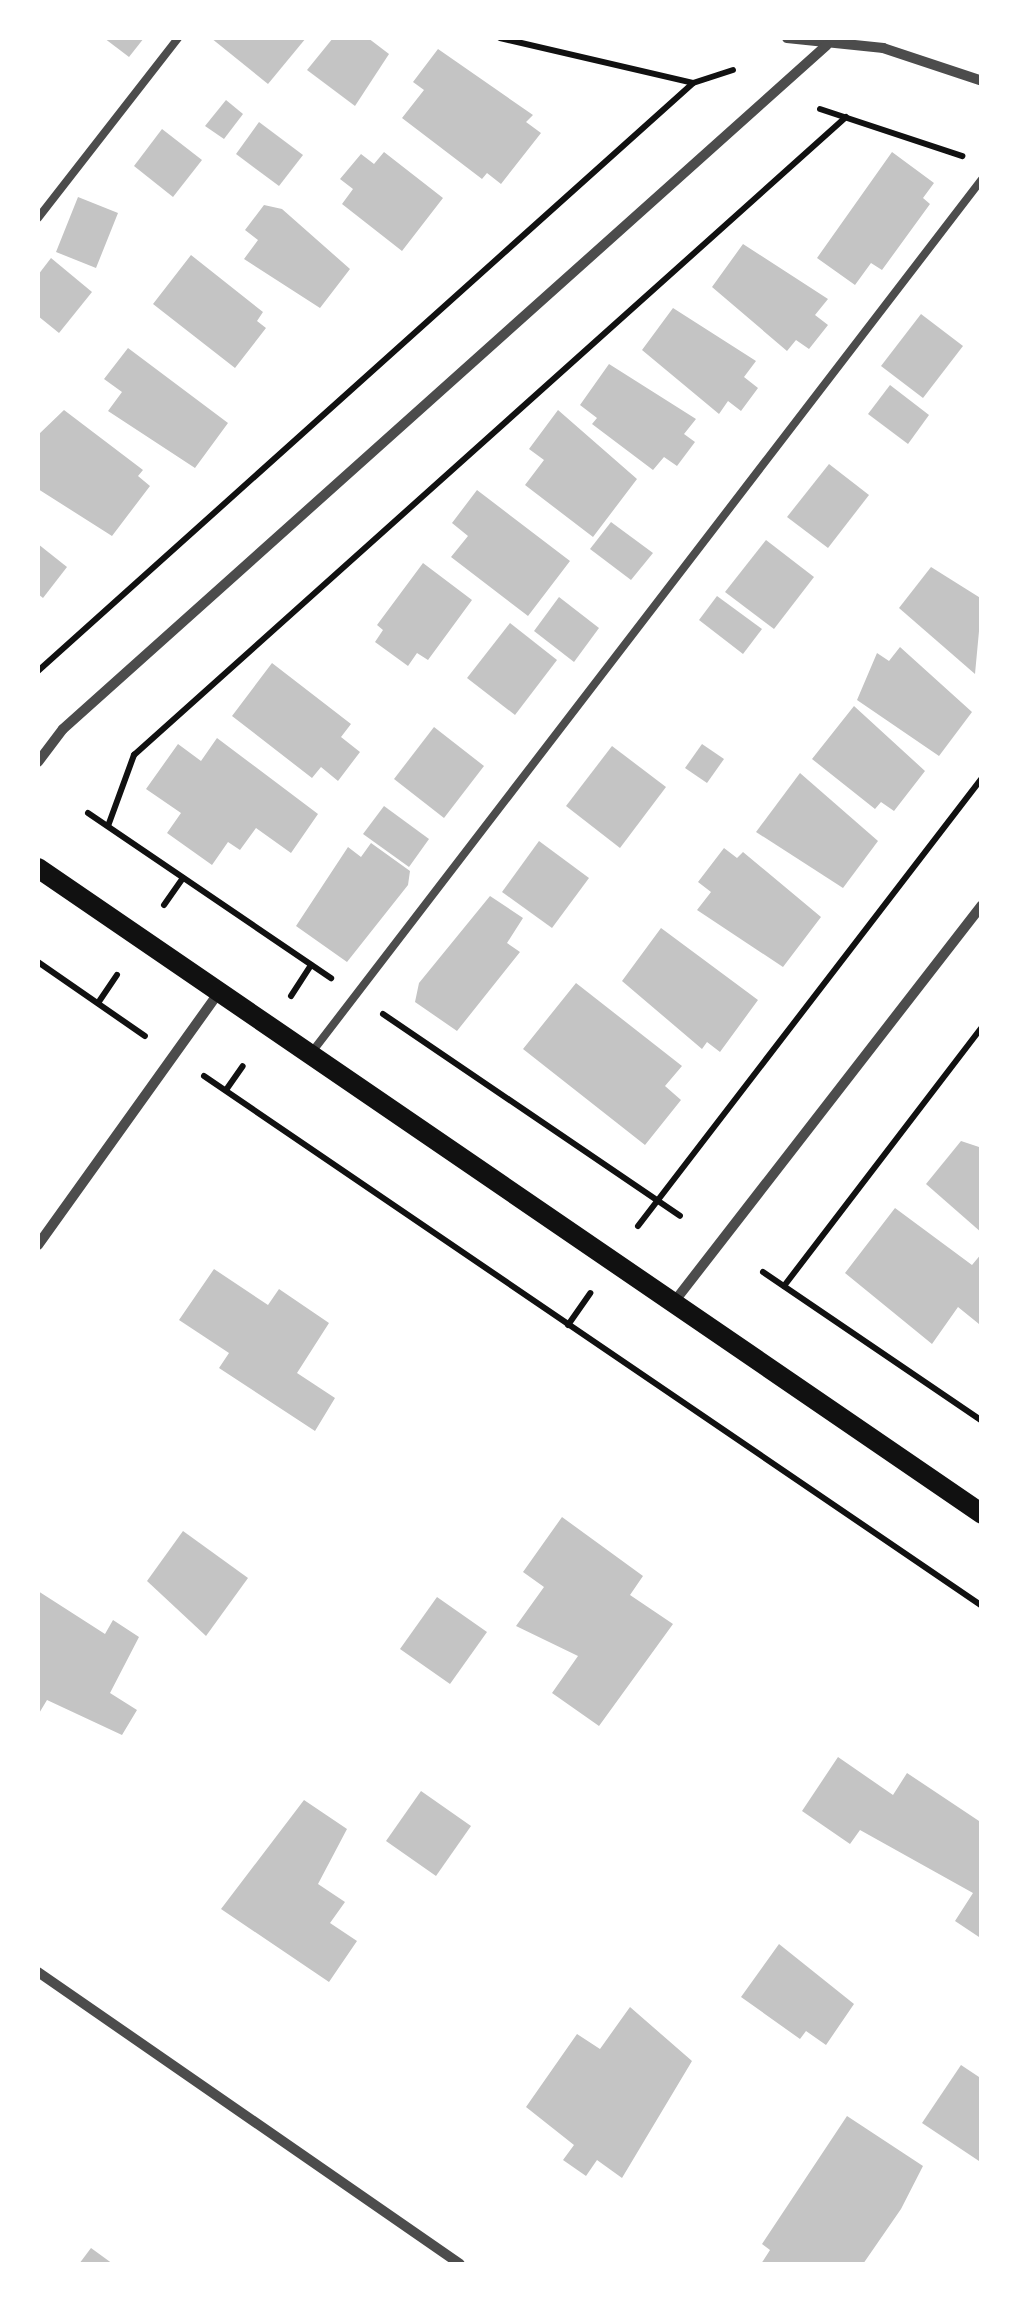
<!DOCTYPE html>
<html>
<head>
<meta charset="utf-8">
<style>
  body { margin:0 }
  #map { position:relative; width:1019px; height:2302px; overflow:hidden; background:#fff; font-family:"Source Serif 4",serif }
  div>[style] { position:absolute }
  .building>* { inset:0; background:#c4c4c4 }
  .path>* { height:6px; margin:-3px; padding:0 3px; transform-origin:3px; border-radius:3px; background:#111 }
  .service>* { height:8px; margin:-4px; padding:0 4px; transform-origin:4px; border-radius:4px; background:#4c4c4c }
  .minor>* { height:10px; margin:-5px; padding:0 5px; transform-origin:5px; border-radius:5px; background:#4c4c4c }
  .secondary>* { height:20px; margin:-10px; padding:0 10px; transform-origin:10px; border-radius:10px; background:#111 }
  span { translate:-50% -50%; white-space:nowrap; text-align:center; line-height:1.15; -webkit-text-stroke:8px #fff; paint-order:stroke }
  .frame { position:absolute; inset:0; border:40px solid #fff; pointer-events:none }
</style>
</head>
<body>
<div id="map">
  <div class="building">
    <i style="clip-path:polygon(104px 38px,144px 38px,129px 57px)"></i>
    <i style="clip-path:polygon(211px 38px,306px 38px,268px 84px)"></i>
    <i style="clip-path:polygon(333px 38px,368px 38px,389px 54px,355px 106px,307px 70px)"></i>
    <i style="clip-path:polygon(438px 49px,533px 115px,526px 122px,541px 133px,501px 184px,487px 173px,482px 179px,402px 118px,424px 90px,413px 82px)"></i>
    <i style="clip-path:polygon(226px 100px,243px 114px,224px 139px,205px 126px)"></i>
    <i style="clip-path:polygon(259px 122px,303px 155px,279px 186px,236px 154px)"></i>
    <i style="clip-path:polygon(162px 129px,202px 160px,173px 197px,134px 166px)"></i>
    <i style="clip-path:polygon(384px 152px,443px 198px,402px 251px,342px 204px,353px 189px,340px 179px,361px 154px,374px 164px)"></i>
    <i style="clip-path:polygon(892px 152px,934px 183px,923px 198px,930px 204px,882px 270px,871px 263px,855px 285px,817px 258px)"></i>
    <i style="clip-path:polygon(78px 197px,118px 213px,96px 268px,56px 252px)"></i>
    <i style="clip-path:polygon(264px 205px,282px 209px,350px 269px,320px 308px,244px 259px,258px 240px,245px 230px)"></i>
    <i style="clip-path:polygon(743px 244px,828px 299px,815px 315px,828px 325px,809px 349px,796px 340px,787px 351px,712px 287px)"></i>
    <i style="clip-path:polygon(191px 255px,263px 312px,257px 321px,266px 328px,235px 368px,153px 304px)"></i>
    <i style="clip-path:polygon(51px 258px,92px 292px,59px 333px,38px 316px,38px 275px)"></i>
    <i style="clip-path:polygon(673px 308px,756px 361px,744px 377px,758px 388px,741px 411px,728px 401px,719px 414px,642px 350px)"></i>
    <i style="clip-path:polygon(921px 314px,963px 346px,923px 398px,881px 366px)"></i>
    <i style="clip-path:polygon(128px 348px,228px 423px,195px 468px,108px 411px,122px 392px,104px 379px)"></i>
    <i style="clip-path:polygon(609px 364px,696px 419px,684px 434px,695px 442px,677px 466px,664px 457px,653px 470px,592px 424px,597px 418px,580px 405px)"></i>
    <i style="clip-path:polygon(890px 385px,929px 415px,908px 444px,868px 414px)"></i>
    <i style="clip-path:polygon(64px 410px,143px 470px,138px 476px,150px 486px,112px 536px,38px 489px,38px 435px)"></i>
    <i style="clip-path:polygon(558px 410px,637px 479px,593px 537px,525px 485px,544px 460px,529px 449px)"></i>
    <i style="clip-path:polygon(829px 464px,869px 495px,828px 548px,787px 517px)"></i>
    <i style="clip-path:polygon(477px 490px,570px 561px,528px 616px,451px 557px,468px 536px,452px 523px)"></i>
    <i style="clip-path:polygon(611px 522px,653px 553px,631px 580px,590px 549px)"></i>
    <i style="clip-path:polygon(766px 540px,814px 577px,774px 629px,725px 592px)"></i>
    <i style="clip-path:polygon(38px 544px,67px 567px,43px 598px,38px 594px)"></i>
    <i style="clip-path:polygon(423px 563px,472px 600px,428px 660px,417px 653px,408px 666px,375px 642px,383px 630px,377px 625px)"></i>
    <i style="clip-path:polygon(931px 567px,982px 599px,975px 674px,899px 608px)"></i>
    <i style="clip-path:polygon(717px 596px,762px 629px,743px 654px,699px 620px)"></i>
    <i style="clip-path:polygon(559px 597px,599px 628px,574px 662px,534px 631px)"></i>
    <i style="clip-path:polygon(510px 623px,557px 660px,515px 715px,467px 678px)"></i>
    <i style="clip-path:polygon(900px 647px,972px 712px,939px 756px,857px 700px,877px 653px,889px 661px)"></i>
    <i style="clip-path:polygon(272px 663px,351px 724px,341px 737px,360px 752px,338px 781px,321px 767px,312px 778px,232px 716px)"></i>
    <i style="clip-path:polygon(854px 706px,925px 771px,894px 811px,881px 802px,875px 809px,812px 759px)"></i>
    <i style="clip-path:polygon(434px 727px,484px 766px,444px 818px,394px 779px)"></i>
    <i style="clip-path:polygon(217px 738px,318px 814px,291px 853px,256px 828px,240px 850px,228px 842px,212px 865px,167px 833px,181px 813px,146px 789px,178px 744px,201px 761px)"></i>
    <i style="clip-path:polygon(702px 744px,724px 759px,707px 783px,685px 768px)"></i>
    <i style="clip-path:polygon(612px 746px,666px 787px,620px 848px,566px 806px)"></i>
    <i style="clip-path:polygon(800px 773px,878px 841px,843px 888px,756px 832px)"></i>
    <i style="clip-path:polygon(384px 806px,429px 839px,409px 867px,363px 834px)"></i>
    <i style="clip-path:polygon(539px 841px,589px 878px,552px 928px,502px 892px)"></i>
    <i style="clip-path:polygon(371px 843px,410px 871px,408px 885px,347px 962px,296px 926px,348px 847px,361px 857px)"></i>
    <i style="clip-path:polygon(724px 848px,737px 858px,743px 852px,821px 917px,783px 967px,697px 910px,711px 892px,698px 882px)"></i>
    <i style="clip-path:polygon(490px 896px,523px 918px,507px 943px,520px 952px,457px 1031px,415px 1002px,419px 983px)"></i>
    <i style="clip-path:polygon(661px 928px,758px 1000px,720px 1052px,707px 1042px,702px 1049px,622px 981px)"></i>
    <i style="clip-path:polygon(576px 983px,682px 1066px,665px 1086px,681px 1100px,645px 1145px,523px 1049px)"></i>
    <i style="clip-path:polygon(961px 1141px,982px 1148px,982px 1233px,926px 1184px)"></i>
    <i style="clip-path:polygon(895px 1208px,972px 1265px,982px 1253px,979px 1324px,958px 1307px,932px 1344px,845px 1273px)"></i>
    <i style="clip-path:polygon(214px 1269px,268px 1305px,279px 1289px,329px 1323px,297px 1373px,335px 1398px,315px 1431px,219px 1368px,229px 1353px,179px 1320px)"></i>
    <i style="clip-path:polygon(562px 1517px,643px 1576px,630px 1595px,673px 1624px,599px 1726px,552px 1693px,578px 1656px,516px 1626px,544px 1587px,523px 1572px)"></i>
    <i style="clip-path:polygon(183px 1531px,248px 1578px,206px 1636px,147px 1581px)"></i>
    <i style="clip-path:polygon(38px 1591px,105px 1634px,113px 1620px,139px 1637px,110px 1693px,137px 1710px,122px 1735px,47px 1700px,38px 1715px)"></i>
    <i style="clip-path:polygon(437px 1597px,487px 1632px,450px 1684px,400px 1649px)"></i>
    <i style="clip-path:polygon(838px 1757px,893px 1795px,907px 1773px,982px 1823px,982px 1939px,955px 1921px,973px 1893px,860px 1830px,850px 1844px,802px 1811px)"></i>
    <i style="clip-path:polygon(421px 1791px,471px 1826px,436px 1876px,386px 1841px)"></i>
    <i style="clip-path:polygon(304px 1800px,347px 1829px,318px 1884px,345px 1902px,330px 1923px,357px 1941px,329px 1982px,221px 1909px)"></i>
    <i style="clip-path:polygon(779px 1944px,854px 2004px,826px 2045px,806px 2031px,800px 2039px,741px 1997px)"></i>
    <i style="clip-path:polygon(630px 2007px,692px 2061px,622px 2178px,597px 2160px,586px 2176px,563px 2160px,574px 2145px,526px 2107px,577px 2034px,600px 2049px)"></i>
    <i style="clip-path:polygon(961px 2065px,982px 2079px,982px 2163px,922px 2123px)"></i>
    <i style="clip-path:polygon(847px 2116px,923px 2166px,901px 2209px,863px 2264px,761px 2264px,770px 2250px,762px 2244px)"></i>
    <i style="clip-path:polygon(91px 2248px,113px 2264px,79px 2264px)"></i>
  </div>
  <div class="path">
    <i style="left:500px;top:38px;width:198px;rotate:13.1deg"></i>
    <i style="left:693px;top:83px;width:42px;rotate:-18deg"></i>
    <i style="left:820px;top:109px;width:150px;rotate:18.3deg"></i>
    <i style="left:38px;top:671px;width:880px;rotate:-41.91deg"></i>
    <i style="left:88px;top:813px;width:294px;rotate:34.2deg"></i>
    <i style="left:108px;top:826px;width:76px;rotate:-69.9deg"></i>
    <i style="left:134px;top:755px;width:956px;rotate:-41.86deg"></i>
    <i style="left:164px;top:905px;width:33px;rotate:-55deg"></i>
    <i style="left:38px;top:962px;width:130px;rotate:34.7deg"></i>
    <i style="left:291px;top:996px;width:37px;rotate:-57deg"></i>
    <i style="left:98px;top:1003px;width:34px;rotate:-56deg"></i>
    <i style="left:383px;top:1014px;width:359px;rotate:34.2deg"></i>
    <i style="left:204px;top:1076px;width:941px;rotate:34.26deg"></i>
    <i style="left:226px;top:1090px;width:29px;rotate:-55deg"></i>
    <i style="left:638px;top:1226px;width:565px;rotate:-52.48deg"></i>
    <i style="left:763px;top:1272px;width:265px;rotate:34.2deg"></i>
    <i style="left:784px;top:1286px;width:326px;rotate:-52.6deg"></i>
    <i style="left:568px;top:1325px;width:39px;rotate:-55deg"></i>
  </div>
  <div class="service">
    <i style="left:38px;top:218px;width:228px;rotate:-52.1deg"></i>
    <i style="left:312px;top:1052px;width:1100px;rotate:-52.49deg"></i>
  </div>
  <div class="minor">
    <i style="left:787px;top:38px;width:97px;rotate:5.9deg"></i>
    <i style="left:883px;top:48px;width:104px;rotate:18.4deg"></i>
    <i style="left:38px;top:762px;width:41px;rotate:-52.9deg"></i>
    <i style="left:63px;top:729px;width:1025px;rotate:-41.84deg"></i>
    <i style="left:38px;top:1245px;width:307px;rotate:-54.4deg"></i>
    <i style="left:674px;top:1302px;width:502px;rotate:-52.2deg"></i>
    <i style="left:38px;top:1972px;width:513px;rotate:34.68deg"></i>
  </div>
  <div class="secondary">
    <i style="left:38px;top:868px;width:1144px;rotate:34.38deg"></i>
  </div>
  <div class="frame"></div>
</div>
</body>
</html>
